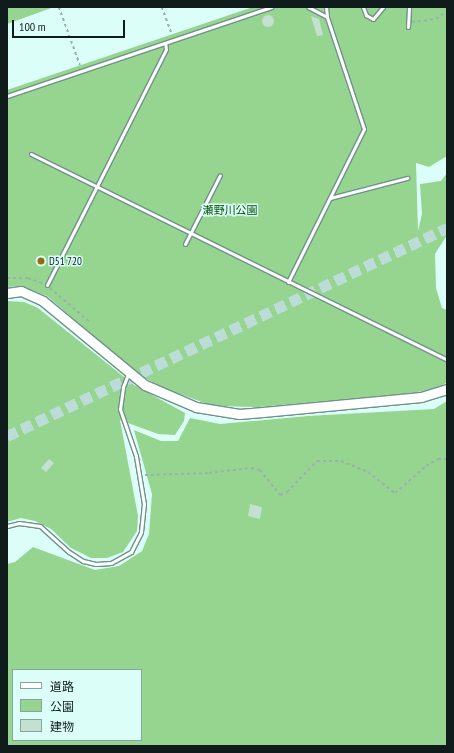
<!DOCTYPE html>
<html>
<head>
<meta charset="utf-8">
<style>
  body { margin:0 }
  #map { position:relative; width:454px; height:753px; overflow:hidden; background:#dbfef8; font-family:"PT Sans Narrow","Noto Sans JP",sans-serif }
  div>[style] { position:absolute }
  .green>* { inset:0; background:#96d58f }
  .building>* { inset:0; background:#c3e0d1 }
  .round { border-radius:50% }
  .highway-tunnel>* { height:11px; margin-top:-5.5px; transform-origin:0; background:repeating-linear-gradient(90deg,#bcdcd7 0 11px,transparent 0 16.5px) }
  .path>* { height:1.5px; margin-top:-0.75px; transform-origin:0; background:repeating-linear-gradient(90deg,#97b2ae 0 3px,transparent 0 6px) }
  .roads { filter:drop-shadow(1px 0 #70918c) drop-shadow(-1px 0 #70918c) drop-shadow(0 1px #70918c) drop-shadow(0 -1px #70918c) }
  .lane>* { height:3px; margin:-1.5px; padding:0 1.5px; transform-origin:1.5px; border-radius:1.5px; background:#fff }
  .secondary>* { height:9px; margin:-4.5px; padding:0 4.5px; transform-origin:4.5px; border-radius:4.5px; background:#fff }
  .dots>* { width:11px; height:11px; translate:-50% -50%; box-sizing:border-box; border:2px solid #dbfef8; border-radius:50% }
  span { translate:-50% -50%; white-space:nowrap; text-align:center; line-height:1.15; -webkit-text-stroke:3px #dbfef8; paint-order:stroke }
  .park-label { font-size:11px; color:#045000 }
  .poi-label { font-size:11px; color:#0f1c1b }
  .left { translate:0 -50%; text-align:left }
  .frame { position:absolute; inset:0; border:8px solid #0f1c1b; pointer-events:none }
  .legend { position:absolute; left:12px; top:669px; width:130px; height:72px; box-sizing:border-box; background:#dbfef8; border:1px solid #89a4a0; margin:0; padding:5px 7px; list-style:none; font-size:12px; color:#0f1c1b }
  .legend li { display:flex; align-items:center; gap:8px; height:20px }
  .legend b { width:20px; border:1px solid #89a4a0 }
  .scale { position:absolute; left:12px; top:20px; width:113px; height:18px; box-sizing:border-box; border:2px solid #0f1c1b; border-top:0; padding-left:5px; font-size:12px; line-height:14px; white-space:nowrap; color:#0f1c1b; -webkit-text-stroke:3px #dbfef8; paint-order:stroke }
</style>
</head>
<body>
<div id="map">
  <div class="green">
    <i style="clip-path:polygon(7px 7px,54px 7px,7px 24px)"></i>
    <i style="clip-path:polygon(253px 7px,447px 7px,447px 156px,429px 167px,416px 163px,418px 231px,422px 214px,420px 184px,441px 181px,447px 173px,447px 235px,435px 254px,436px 288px,442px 308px,447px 310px,447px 382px,438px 388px,413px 393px,259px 407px,213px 406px,161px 387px,137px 373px,47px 296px,21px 286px,7px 287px,7px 90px)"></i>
    <i style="clip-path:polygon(7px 301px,24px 302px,38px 308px,134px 385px,185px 413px,184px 421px,175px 435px,158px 434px,120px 420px,138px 516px,137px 531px,123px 552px,107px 558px,91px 558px,71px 548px,51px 529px,35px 521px,21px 518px,7px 522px)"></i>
    <i style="clip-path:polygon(evenodd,447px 401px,447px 746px,7px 746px,7px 564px,15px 562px,33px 547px,95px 570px,119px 566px,142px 551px,149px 534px,152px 494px,134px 430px,161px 441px,178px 441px,190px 418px,220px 424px,308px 416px,434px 409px,447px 401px,13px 670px,141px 670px,141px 740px,13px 740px,13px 670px)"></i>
  </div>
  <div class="building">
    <i class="round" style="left:262px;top:15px;width:12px;height:12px"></i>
    <i style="clip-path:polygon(311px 16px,319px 19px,323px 35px,317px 36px)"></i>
    <i style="clip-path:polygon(49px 459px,54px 463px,46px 472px,41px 468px)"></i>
    <i style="clip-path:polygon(250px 504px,262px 507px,260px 519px,248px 516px)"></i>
  </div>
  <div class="highway-tunnel">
    <i style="left:7px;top:436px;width:487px;rotate:-25.3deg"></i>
  </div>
  <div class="path">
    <i style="left:59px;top:7px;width:62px;rotate:70.1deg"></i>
    <i style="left:162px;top:7px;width:29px;rotate:70deg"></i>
    <i style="left:412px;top:22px;width:24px;rotate:-7deg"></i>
    <i style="left:436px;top:19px;width:14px;rotate:-36deg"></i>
    <i style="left:7px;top:278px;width:21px"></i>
    <i style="left:28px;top:278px;width:15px;rotate:20deg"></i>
    <i style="left:50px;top:288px;width:52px;rotate:40.4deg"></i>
    <i style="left:145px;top:475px;width:64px;rotate:-1.8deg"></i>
    <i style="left:209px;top:473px;width:42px;rotate:-6.8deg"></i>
    <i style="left:251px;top:468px;width:9px;rotate:13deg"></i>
    <i style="left:260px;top:470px;width:32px;rotate:51deg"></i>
    <i style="left:280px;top:495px;width:8px;rotate:-23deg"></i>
    <i style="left:287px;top:492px;width:43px;rotate:-45.9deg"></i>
    <i style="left:317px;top:461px;width:24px"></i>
    <i style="left:341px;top:461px;width:29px;rotate:22deg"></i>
    <i style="left:368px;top:472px;width:34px;rotate:38deg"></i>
    <i style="left:395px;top:493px;width:41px;rotate:-41.1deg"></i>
    <i style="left:426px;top:466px;width:14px;rotate:-30deg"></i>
    <i style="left:438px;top:459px;width:9px"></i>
  </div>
  <div class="roads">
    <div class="lane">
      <i style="left:326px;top:7px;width:10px;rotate:84deg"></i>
      <i style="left:363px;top:7px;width:9px;rotate:69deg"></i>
      <i style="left:366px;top:15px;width:8px;rotate:30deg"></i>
      <i style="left:373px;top:19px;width:16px;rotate:-50deg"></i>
      <i style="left:408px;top:27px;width:20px;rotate:-87deg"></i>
      <i style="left:7px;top:96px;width:279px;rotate:-18.6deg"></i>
      <i style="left:31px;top:154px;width:464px;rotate:26.3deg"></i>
      <i style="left:330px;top:198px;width:80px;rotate:-14.6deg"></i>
      <i style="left:185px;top:244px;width:77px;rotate:-63.1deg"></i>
      <i style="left:288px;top:282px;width:171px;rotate:-63.6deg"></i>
      <i style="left:364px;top:129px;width:118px;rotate:-108.3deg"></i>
      <i style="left:327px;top:17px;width:21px;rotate:-152deg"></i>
      <i style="left:47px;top:285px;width:264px;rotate:-63.2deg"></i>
      <i style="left:166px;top:49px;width:6px;rotate:-99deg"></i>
      <i style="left:7px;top:526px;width:12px;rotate:-14deg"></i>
      <i style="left:19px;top:523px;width:21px;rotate:8deg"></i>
      <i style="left:40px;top:526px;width:39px;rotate:42deg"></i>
      <i style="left:69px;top:552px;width:17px;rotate:33deg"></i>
      <i style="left:83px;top:561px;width:13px;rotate:13deg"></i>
      <i style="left:96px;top:564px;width:15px;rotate:-4deg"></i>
      <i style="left:111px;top:563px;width:23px;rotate:-29deg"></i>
      <i style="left:131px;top:552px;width:22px;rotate:-63deg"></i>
      <i style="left:141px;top:532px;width:28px;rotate:-84deg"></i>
      <i style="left:144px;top:504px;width:49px;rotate:-99.5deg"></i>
      <i style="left:136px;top:456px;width:50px;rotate:-108.8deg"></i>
      <i style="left:120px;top:409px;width:22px;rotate:-82deg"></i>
      <i style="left:123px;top:387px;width:14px;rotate:-69deg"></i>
    </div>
    <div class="secondary">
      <i style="left:7px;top:293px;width:14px;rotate:-8deg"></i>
      <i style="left:21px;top:291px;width:24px;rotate:24deg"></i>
      <i style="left:43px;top:301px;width:132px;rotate:39.5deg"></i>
      <i style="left:145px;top:385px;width:56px;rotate:23.3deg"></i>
      <i style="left:196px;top:407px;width:44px;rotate:9.2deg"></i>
      <i style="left:239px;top:414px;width:24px;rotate:-5deg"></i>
      <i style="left:263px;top:412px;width:159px;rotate:-5.4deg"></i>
      <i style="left:421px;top:397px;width:27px;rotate:-17deg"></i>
    </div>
  </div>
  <div class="dots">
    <i style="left:41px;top:261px;background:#946914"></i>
  </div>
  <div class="park-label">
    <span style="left:230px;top:210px">瀬野川公園</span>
  </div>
  <div class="poi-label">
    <span class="left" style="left:49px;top:261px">D51 720</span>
  </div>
  <div class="frame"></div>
  <ul class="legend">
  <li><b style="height:5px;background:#fff"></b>道路</li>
  <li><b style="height:11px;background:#96d58f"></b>公園</li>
  <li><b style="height:11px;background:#c3e0d1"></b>建物</li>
  </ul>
  <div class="scale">100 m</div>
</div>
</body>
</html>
